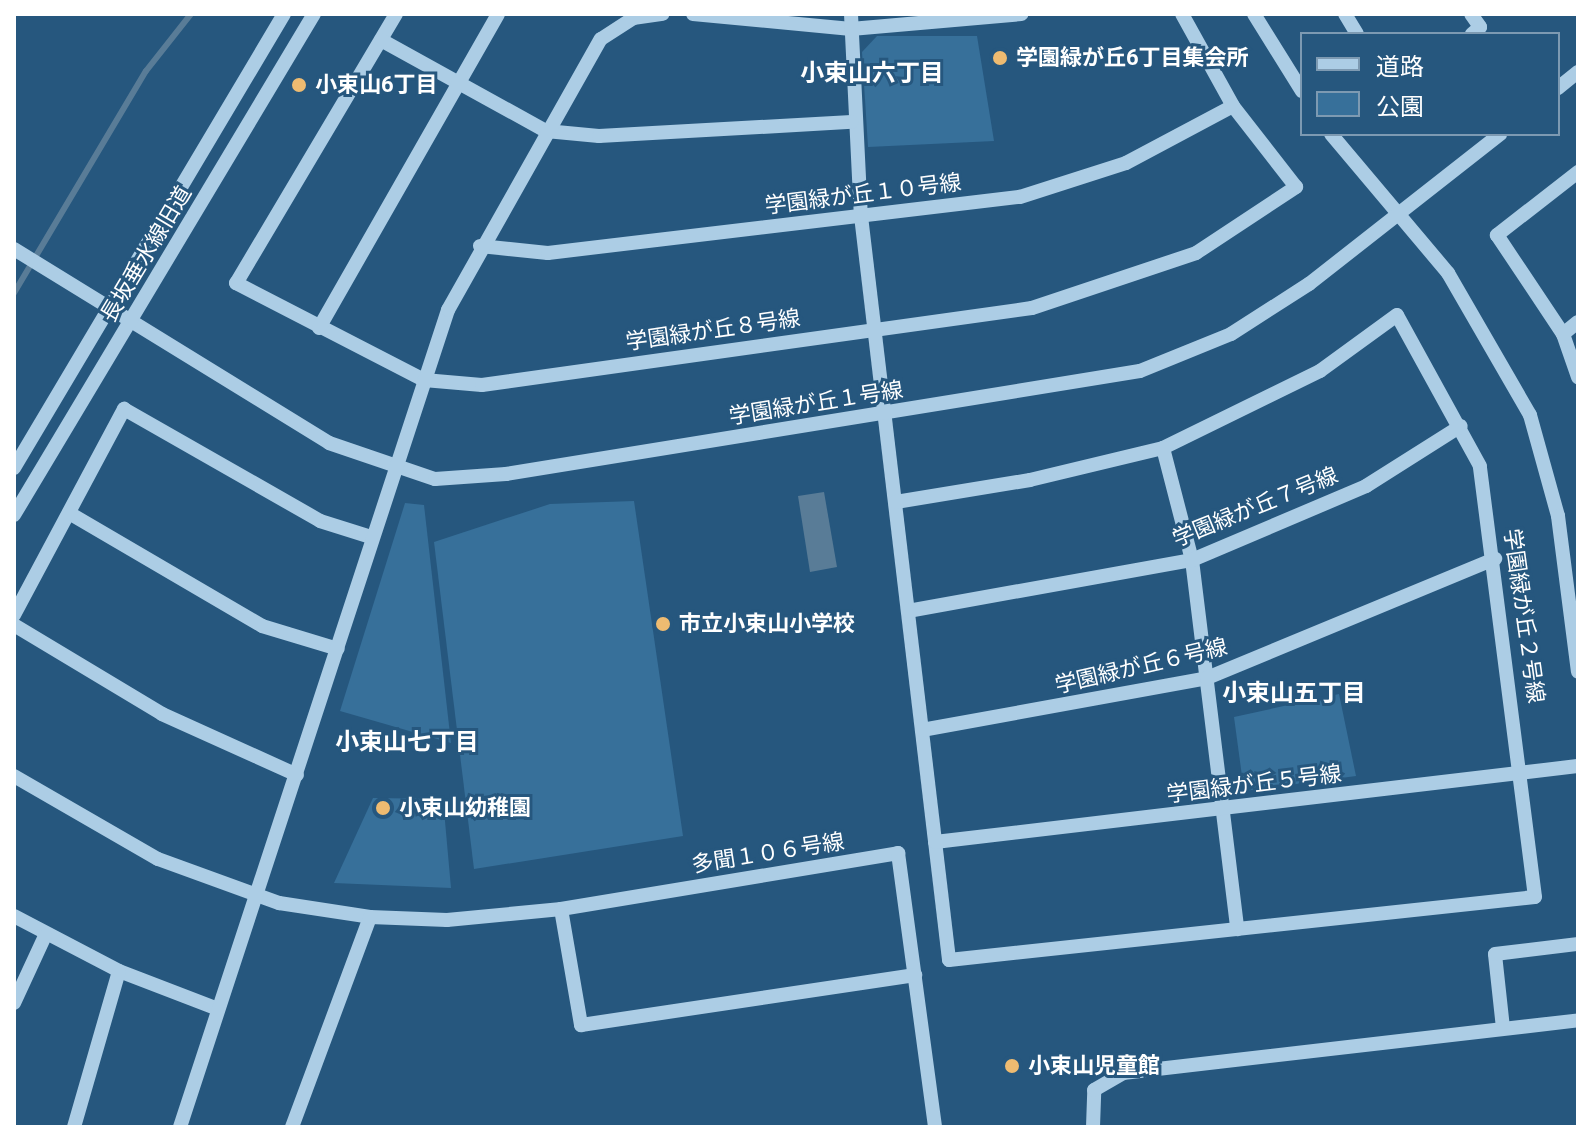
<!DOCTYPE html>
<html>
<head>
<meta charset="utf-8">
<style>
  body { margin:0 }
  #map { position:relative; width:1592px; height:1141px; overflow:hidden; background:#26577e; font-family:Roboto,"Noto Sans JP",sans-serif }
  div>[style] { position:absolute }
  .green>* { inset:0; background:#37709a }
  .water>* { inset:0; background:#597c97 }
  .stream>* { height:6px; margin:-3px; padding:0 3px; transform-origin:3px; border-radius:3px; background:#597c97 }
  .minor>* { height:14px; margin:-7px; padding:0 7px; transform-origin:7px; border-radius:7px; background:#accde5 }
  .dots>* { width:22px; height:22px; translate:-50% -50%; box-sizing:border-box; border:4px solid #26577e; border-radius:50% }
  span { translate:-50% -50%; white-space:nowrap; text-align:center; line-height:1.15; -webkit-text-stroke:6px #26577e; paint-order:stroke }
  .poi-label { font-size:22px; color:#fff; font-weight:700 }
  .left { translate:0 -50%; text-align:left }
  .street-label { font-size:22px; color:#fff }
  .neighbourhood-label { font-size:24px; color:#fff; font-weight:700 }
  .frame { position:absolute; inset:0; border:16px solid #fff; pointer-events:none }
  .legend { position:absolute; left:1300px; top:32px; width:260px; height:104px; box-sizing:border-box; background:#26577e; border:2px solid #7d9ab2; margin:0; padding:10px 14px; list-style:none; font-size:24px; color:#fff }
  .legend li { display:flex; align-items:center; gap:16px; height:40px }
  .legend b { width:40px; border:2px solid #7d9ab2 }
</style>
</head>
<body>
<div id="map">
  <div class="green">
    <i style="clip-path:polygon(877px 36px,977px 36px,994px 141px,868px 147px,862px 52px)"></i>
    <i style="clip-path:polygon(634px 501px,683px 836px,474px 869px,434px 542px,550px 504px)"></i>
    <i style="clip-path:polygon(405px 503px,424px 505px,451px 743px,340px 711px)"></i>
    <i style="clip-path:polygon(1339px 694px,1356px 776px,1244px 791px,1234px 717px)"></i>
    <i style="clip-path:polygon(373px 798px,443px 799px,451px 888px,334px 883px)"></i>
  </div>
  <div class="water">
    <i style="clip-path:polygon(824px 492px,837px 567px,810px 572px,798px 496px)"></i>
  </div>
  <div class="stream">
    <i style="left:14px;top:293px;width:258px;rotate:-59.3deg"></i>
    <i style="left:146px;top:71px;width:73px;rotate:-51.7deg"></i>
  </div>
  <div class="minor">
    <i style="left:396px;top:14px;width:313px;rotate:120.7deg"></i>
    <i style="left:236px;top:283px;width:212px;rotate:27.3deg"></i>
    <i style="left:424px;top:380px;width:58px;rotate:4.9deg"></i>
    <i style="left:482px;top:385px;width:555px;rotate:-7.97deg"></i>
    <i style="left:1032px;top:308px;width:173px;rotate:-18.5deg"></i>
    <i style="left:1196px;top:253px;width:120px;rotate:-33.4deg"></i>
    <i style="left:1296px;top:187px;width:103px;rotate:-127.9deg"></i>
    <i style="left:1233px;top:106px;width:105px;rotate:-119deg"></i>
    <i style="left:693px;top:14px;width:159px;rotate:5.4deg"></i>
    <i style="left:851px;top:29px;width:171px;rotate:-5deg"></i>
    <i style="left:851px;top:14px;width:202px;rotate:87.2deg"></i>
    <i style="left:861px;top:216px;width:749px;rotate:83.25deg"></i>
    <i style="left:949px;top:960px;width:589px;rotate:-6.14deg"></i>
    <i style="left:1535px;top:897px;width:434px;rotate:-97.3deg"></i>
    <i style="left:1480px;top:466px;width:172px;rotate:-118.8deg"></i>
    <i style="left:1397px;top:315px;width:95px;rotate:144deg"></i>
    <i style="left:1320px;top:371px;width:175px;rotate:153.9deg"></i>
    <i style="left:1163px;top:448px;width:137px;rotate:166.5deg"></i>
    <i style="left:1030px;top:480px;width:136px;rotate:170.7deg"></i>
    <i style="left:1254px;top:14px;width:91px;rotate:58.1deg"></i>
    <i style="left:1345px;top:14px;width:23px;rotate:59deg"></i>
    <i style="left:1471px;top:14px;width:16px;rotate:55deg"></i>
    <i style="left:1480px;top:27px;width:11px;rotate:139deg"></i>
    <i style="left:381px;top:40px;width:188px;rotate:28.9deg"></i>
    <i style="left:546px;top:131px;width:53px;rotate:5.4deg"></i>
    <i style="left:599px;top:136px;width:253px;rotate:-3.2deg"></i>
    <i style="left:1558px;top:88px;width:26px;rotate:-39deg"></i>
    <i style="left:1331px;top:134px;width:182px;rotate:49.9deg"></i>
    <i style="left:1448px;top:273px;width:164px;rotate:60deg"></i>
    <i style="left:1530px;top:415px;width:105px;rotate:74.5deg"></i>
    <i style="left:1558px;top:516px;width:157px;rotate:82.7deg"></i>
    <i style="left:1578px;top:172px;width:103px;rotate:142.1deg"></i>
    <i style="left:1497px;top:235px;width:119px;rotate:56.3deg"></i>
    <i style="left:1563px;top:334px;width:46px;rotate:70.8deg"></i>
    <i style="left:480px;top:246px;width:68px;rotate:5.9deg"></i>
    <i style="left:548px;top:253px;width:475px;rotate:-6.8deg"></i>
    <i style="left:1020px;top:197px;width:111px;rotate:-17.8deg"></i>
    <i style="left:1126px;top:163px;width:121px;rotate:-28deg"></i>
    <i style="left:14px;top:249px;width:370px;rotate:31.6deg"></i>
    <i style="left:329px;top:443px;width:112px;rotate:18.8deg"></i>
    <i style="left:435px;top:479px;width:71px;rotate:-4deg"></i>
    <i style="left:506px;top:474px;width:642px;rotate:-9.23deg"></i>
    <i style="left:1140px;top:371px;width:98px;rotate:-22.1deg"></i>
    <i style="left:1231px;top:334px;width:93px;rotate:-32.7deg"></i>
    <i style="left:1309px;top:284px;width:243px;rotate:-38.1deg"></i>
    <i style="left:319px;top:328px;width:361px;rotate:-60.3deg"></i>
    <i style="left:1563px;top:334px;width:19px;rotate:-39deg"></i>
    <i style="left:1163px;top:448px;width:116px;rotate:75.5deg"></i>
    <i style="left:1192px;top:560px;width:372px;rotate:83deg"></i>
    <i style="left:14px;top:468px;width:528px;rotate:-59.26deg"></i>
    <i style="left:69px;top:513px;width:224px;rotate:30.3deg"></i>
    <i style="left:262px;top:626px;width:79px;rotate:16.8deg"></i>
    <i style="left:14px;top:515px;width:584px;rotate:-59.09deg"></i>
    <i style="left:908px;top:611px;width:289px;rotate:-10.2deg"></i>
    <i style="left:1192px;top:560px;width:189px;rotate:-23deg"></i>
    <i style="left:1366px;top:486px;width:112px;rotate:-32.3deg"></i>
    <i style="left:14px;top:615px;width:234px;rotate:-61.9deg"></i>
    <i style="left:124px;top:409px;width:226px;rotate:29.7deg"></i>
    <i style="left:320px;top:521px;width:50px;rotate:17.4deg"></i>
    <i style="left:14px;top:625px;width:173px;rotate:31deg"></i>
    <i style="left:162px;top:714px;width:148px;rotate:24.3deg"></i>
    <i style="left:922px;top:730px;width:290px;rotate:-10.3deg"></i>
    <i style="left:1207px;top:678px;width:312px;rotate:-22.5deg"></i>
    <i style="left:14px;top:776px;width:166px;rotate:30deg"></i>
    <i style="left:158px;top:859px;width:129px;rotate:20deg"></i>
    <i style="left:279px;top:903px;width:92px;rotate:8.7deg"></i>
    <i style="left:370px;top:917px;width:77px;rotate:2.2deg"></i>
    <i style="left:447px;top:920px;width:115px;rotate:-5.5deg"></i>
    <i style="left:561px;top:909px;width:342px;rotate:-9.4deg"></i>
    <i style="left:898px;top:853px;width:276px;rotate:82.3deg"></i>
    <i style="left:935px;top:842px;width:647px;rotate:-6.74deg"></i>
    <i style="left:561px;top:909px;width:118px;rotate:80.2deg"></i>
    <i style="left:581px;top:1025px;width:338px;rotate:-8.5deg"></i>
    <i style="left:14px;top:916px;width:119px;rotate:27.6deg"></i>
    <i style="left:119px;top:971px;width:106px;rotate:21deg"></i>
    <i style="left:14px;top:1003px;width:74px;rotate:-65.2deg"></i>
    <i style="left:1503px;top:1028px;width:74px;rotate:-96.2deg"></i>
    <i style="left:1495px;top:954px;width:84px;rotate:-6.9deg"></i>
    <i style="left:74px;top:1127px;width:162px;rotate:-73.9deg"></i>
    <i style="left:180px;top:1127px;width:860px;rotate:-71.84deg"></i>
    <i style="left:448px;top:310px;width:311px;rotate:-60.6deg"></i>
    <i style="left:601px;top:39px;width:38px;rotate:-33deg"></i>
    <i style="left:633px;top:18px;width:30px;rotate:-8deg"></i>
    <i style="left:292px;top:1127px;width:224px;rotate:-69.6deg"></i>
    <i style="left:1093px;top:1127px;width:37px;rotate:-88deg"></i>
    <i style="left:1094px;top:1090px;width:34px;rotate:-30deg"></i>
    <i style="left:1123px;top:1073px;width:458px;rotate:-6.6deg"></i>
  </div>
  <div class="dots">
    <i style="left:1000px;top:58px;background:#eebb71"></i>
    <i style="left:299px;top:85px;background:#eebb71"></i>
    <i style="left:663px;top:624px;background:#eebb71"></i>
    <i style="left:383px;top:808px;background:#eebb71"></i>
    <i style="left:1012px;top:1066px;background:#eebb71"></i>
  </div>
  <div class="poi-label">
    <span class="left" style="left:1016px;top:58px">学園緑が丘6丁目集会所</span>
    <span class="left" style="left:315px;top:85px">小束山6丁目</span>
    <span class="left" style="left:679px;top:624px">市立小束山小学校</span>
    <span class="left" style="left:399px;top:808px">小束山幼稚園</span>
    <span class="left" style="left:1028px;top:1066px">小束山児童館</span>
  </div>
  <div class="street-label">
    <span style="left:863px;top:194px;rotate:-7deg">学園緑が丘１０号線</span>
    <span style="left:146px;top:254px;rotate:-59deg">長坂垂水線旧道</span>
    <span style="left:713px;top:330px;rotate:-8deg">学園緑が丘８号線</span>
    <span style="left:816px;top:403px;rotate:-9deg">学園緑が丘１号線</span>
    <span style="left:1255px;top:507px;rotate:-22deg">学園緑が丘７号線</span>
    <span style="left:1524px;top:616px;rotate:82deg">学園緑が丘２号線</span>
    <span style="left:1141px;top:666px;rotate:-13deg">学園緑が丘６号線</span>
    <span style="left:1254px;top:784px;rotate:-7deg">学園緑が丘５号線</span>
    <span style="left:768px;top:853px;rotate:-9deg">多聞１０６号線</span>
  </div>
  <div class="neighbourhood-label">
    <span style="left:872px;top:74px">小束山六丁目</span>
    <span style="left:1294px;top:694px">小束山五丁目</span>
    <span style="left:407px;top:743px">小束山七丁目</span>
  </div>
  <div class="frame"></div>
  <ul class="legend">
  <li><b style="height:10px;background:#accde5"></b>道路</li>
  <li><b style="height:22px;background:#37709a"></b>公園</li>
  </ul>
</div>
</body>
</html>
